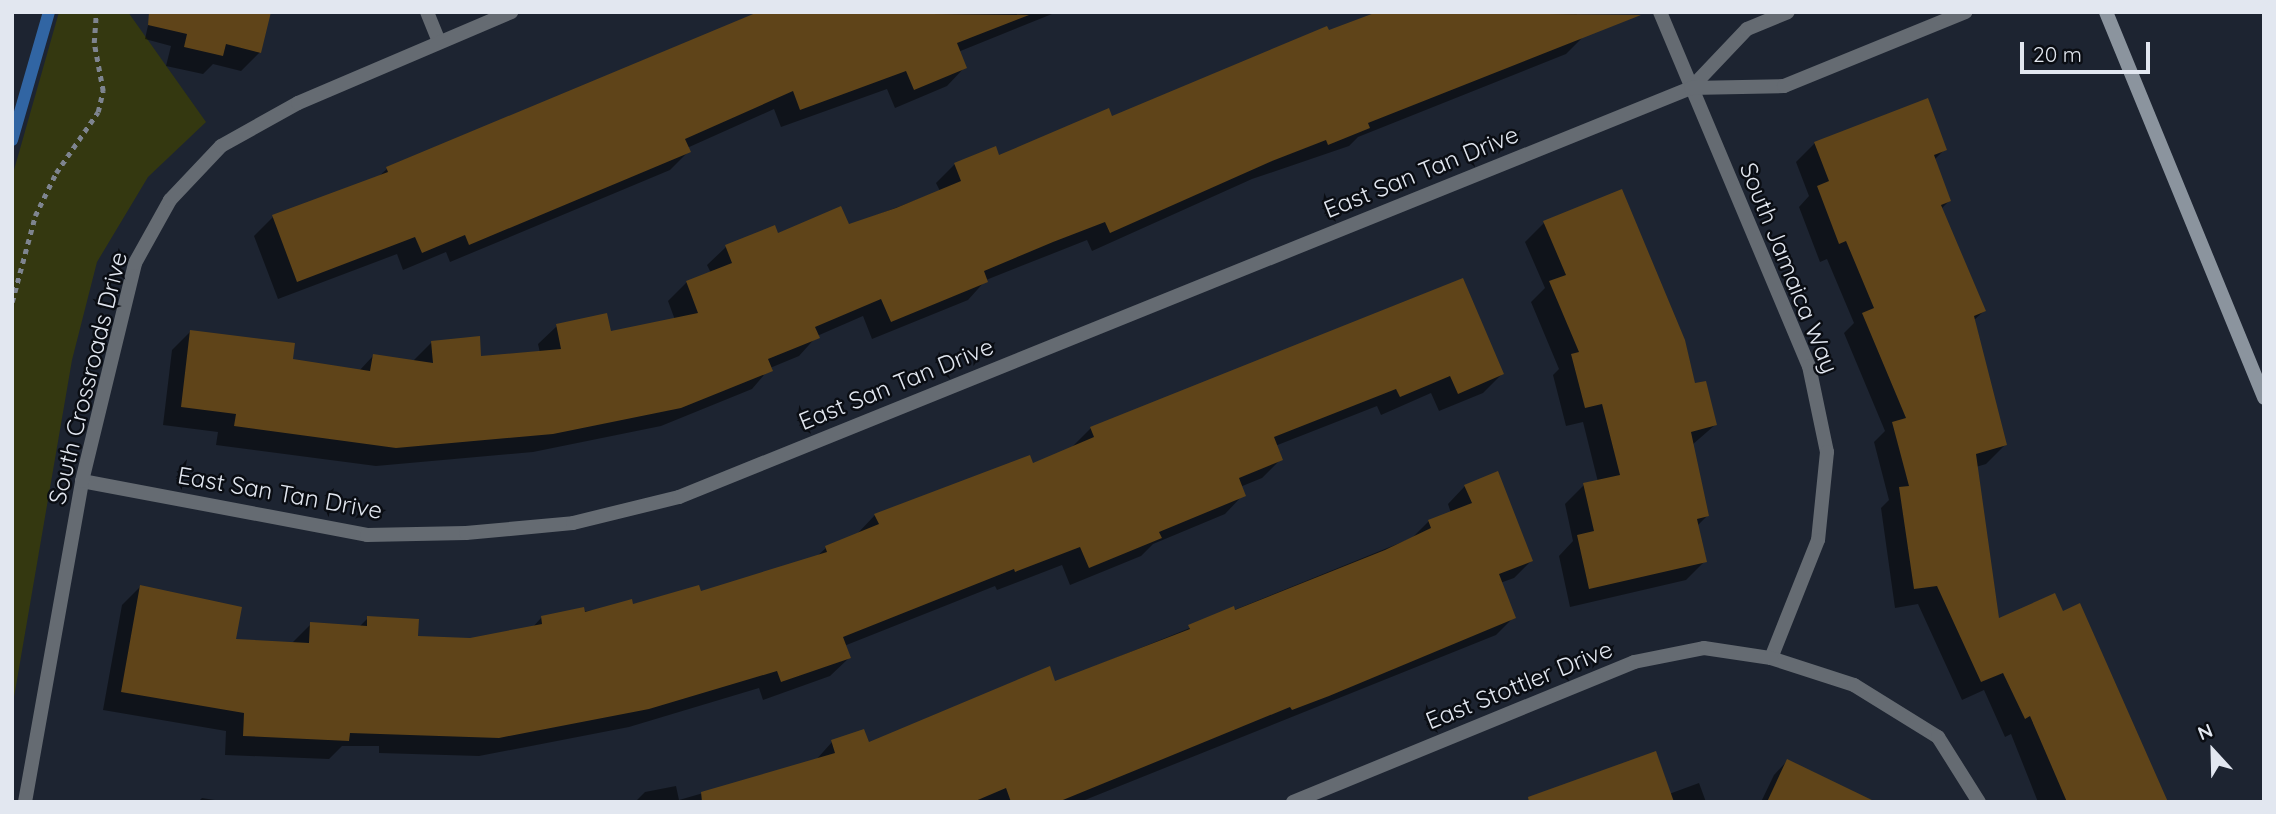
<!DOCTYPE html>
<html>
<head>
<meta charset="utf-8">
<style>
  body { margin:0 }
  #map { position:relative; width:2276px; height:814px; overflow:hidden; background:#1d2431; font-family:Quicksand,sans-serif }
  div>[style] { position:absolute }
  .green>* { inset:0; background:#343810 }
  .shadow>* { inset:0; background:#0007 }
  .stream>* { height:12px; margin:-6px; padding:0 6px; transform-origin:6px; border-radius:6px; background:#3165a3 }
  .building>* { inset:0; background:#5f4419 }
  .path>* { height:4.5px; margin-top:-2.25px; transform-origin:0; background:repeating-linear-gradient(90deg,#7e848f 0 5px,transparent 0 10px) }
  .minor>* { height:14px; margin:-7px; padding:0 7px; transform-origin:7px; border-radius:7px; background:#656b72 }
  .secondary>* { height:14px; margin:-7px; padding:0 7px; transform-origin:7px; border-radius:7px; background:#8b949e }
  span { translate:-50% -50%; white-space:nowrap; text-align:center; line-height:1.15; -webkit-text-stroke:5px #0a0d13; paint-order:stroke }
  .street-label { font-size:24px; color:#e2e7f0 }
  .frame { position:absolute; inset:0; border:14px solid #e2e7f0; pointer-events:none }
  .north { position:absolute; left:2178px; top:716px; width:70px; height:70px; -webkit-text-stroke:5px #0a0d13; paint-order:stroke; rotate:338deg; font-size:19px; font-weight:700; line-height:28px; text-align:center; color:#e2e7f0 }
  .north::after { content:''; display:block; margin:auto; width:24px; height:32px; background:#e2e7f0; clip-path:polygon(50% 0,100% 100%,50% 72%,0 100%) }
  .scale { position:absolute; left:2020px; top:42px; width:130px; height:32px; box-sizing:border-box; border:4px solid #e2e7f0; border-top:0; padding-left:9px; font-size:21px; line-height:24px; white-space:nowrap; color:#e2e7f0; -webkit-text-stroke:5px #0a0d13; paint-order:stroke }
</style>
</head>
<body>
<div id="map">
  <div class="green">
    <i style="clip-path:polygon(59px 12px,128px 12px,206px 122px,148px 177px,97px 262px,72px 360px,12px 709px,12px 177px)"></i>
  </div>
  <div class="shadow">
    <i style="clip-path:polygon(151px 12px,260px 52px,241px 71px,213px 64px,203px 74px,166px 66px,171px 46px,145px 39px)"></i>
    <i style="clip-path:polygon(768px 12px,1057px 12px,958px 52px,965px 67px,947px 86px,895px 108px,887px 89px,781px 127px,774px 109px,687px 148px,689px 151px,670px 170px,450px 262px,446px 252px,403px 270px,397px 254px,278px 299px,254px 236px,273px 217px,377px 178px,387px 169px)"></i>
    <i style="clip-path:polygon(1402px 12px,1576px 12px,1585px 35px,1566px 54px,1358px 137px,1349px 146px,1252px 179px,1092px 251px,1087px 240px,986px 280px,968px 300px,872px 339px,863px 316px,817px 336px,799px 356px,770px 368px,752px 389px,661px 426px,533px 452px,376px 466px,216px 445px,218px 432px,163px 425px,172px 350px,191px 331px,291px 360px,359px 371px,373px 356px,412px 362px,431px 343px,480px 358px,540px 353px,538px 344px,557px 326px,610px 333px,675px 320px,668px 301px,687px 282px,711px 273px,707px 265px,726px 247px,848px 226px,940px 191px,936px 183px,955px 164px,998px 157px,1112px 119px,1328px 32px)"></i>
    <i style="clip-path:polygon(1815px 143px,1945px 149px,1934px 160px,1949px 201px,1940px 210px,1984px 311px,1973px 321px,2005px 445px,1986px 464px,1976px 467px,1998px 621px,2166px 802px,2038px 802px,2011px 734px,2005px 737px,1984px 690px,1962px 700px,1918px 604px,1895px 608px,1881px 508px,1889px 500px,1874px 442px,1885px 431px,1844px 333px,1854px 323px,1827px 259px,1820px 262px,1799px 207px,1809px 196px,1796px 162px)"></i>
    <i style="clip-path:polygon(1544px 223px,1694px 385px,1715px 425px,1692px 445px,1707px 516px,1697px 526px,1705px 561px,1686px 580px,1570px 607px,1559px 556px,1573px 541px,1565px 504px,1584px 485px,1598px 482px,1583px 422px,1566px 426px,1553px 375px,1559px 369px,1531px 302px,1545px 288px,1525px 242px)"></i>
    <i style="clip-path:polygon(1462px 281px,1502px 374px,1483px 393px,1439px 411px,1431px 393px,1381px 415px,1377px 406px,1275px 446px,1281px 459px,1262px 478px,1240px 487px,1243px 495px,1225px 514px,1153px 544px,1141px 556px,1070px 585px,1062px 565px,997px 590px,995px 586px,844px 646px,849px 658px,830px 676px,763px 700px,759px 688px,629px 727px,479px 756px,379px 753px,379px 746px,342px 746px,329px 759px,225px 755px,226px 731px,103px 710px,122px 605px,140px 587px,234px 641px,291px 644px,311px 624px,359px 627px,368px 618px,416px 637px,470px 639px,532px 628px,541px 618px,700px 594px,816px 557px,826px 548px,857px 534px,875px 515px,1032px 465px,1072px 447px,1091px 428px)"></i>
    <i style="clip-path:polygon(1465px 486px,1531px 561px,1514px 578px,1500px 583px,1514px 617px,1496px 635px,1080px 802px,635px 802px,645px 792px,676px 786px,679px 800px,815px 761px,832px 742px,868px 745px,1054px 683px,1412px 538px,1429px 521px,1451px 513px,1448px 504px)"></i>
    <i style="clip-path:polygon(1787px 761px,1835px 802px,1761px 802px,1774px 775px)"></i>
    <i style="clip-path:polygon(1699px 783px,1706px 802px,1533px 802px,1669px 794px)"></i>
    <i style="clip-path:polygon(202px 798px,227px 802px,198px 802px)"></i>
  </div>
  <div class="stream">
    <i style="left:12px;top:140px;width:133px;rotate:-73.9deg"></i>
  </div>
  <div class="building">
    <i style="clip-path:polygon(149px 12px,271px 12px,261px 53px,226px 44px,223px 56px,184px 47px,187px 34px,148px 25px)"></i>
    <i style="clip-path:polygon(758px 12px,1029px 15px,957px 43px,967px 68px,914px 90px,906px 71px,800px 110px,793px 91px,685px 139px,691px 152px,469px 245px,465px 235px,422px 253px,415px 237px,297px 282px,272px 215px,388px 172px,386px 167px)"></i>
    <i style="clip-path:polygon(1377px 12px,1641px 15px,1368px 123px,1370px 128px,1328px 145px,1326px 140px,1272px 161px,1110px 233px,1105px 222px,1053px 242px,984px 271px,988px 282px,891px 322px,881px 299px,815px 327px,820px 338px,768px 359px,773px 371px,681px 408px,553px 434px,396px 448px,234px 426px,236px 414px,181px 407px,190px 330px,295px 343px,293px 359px,370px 371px,373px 354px,433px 363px,431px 341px,480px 336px,481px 356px,561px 349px,556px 324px,607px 313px,611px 331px,698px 313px,686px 281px,732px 263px,725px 245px,775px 225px,778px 233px,841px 206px,849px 224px,896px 208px,961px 181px,954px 163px,996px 146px,999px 155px,1109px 108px,1112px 116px,1327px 26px,1329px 30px)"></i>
    <i style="clip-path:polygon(1928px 98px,1947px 150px,1934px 155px,1951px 201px,1941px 205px,1986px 311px,1974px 316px,2007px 445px,1976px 454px,1999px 618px,2055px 593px,2063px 611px,2080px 603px,2168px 802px,2067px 802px,2030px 716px,2025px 719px,2003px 673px,1981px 682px,1937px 586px,1914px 589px,1899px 487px,1909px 486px,1892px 422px,1906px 418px,1862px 313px,1874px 308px,1846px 241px,1839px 244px,1817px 186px,1829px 181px,1814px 142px)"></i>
    <i style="clip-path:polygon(1622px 189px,1685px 340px,1695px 383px,1706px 381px,1717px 425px,1691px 432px,1709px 516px,1697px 519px,1707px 562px,1589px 589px,1577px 535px,1594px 531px,1583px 483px,1620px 475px,1602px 404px,1585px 408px,1571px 354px,1579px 352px,1549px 281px,1566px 275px,1543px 221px)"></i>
    <i style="clip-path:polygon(1463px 278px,1504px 374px,1458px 394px,1450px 376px,1400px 397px,1396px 389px,1274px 437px,1283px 460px,1239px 478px,1246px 496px,1159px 532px,1162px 538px,1089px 568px,1080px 547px,1015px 572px,1014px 569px,843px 637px,851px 658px,781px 682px,777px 671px,649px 709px,499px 738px,350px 733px,349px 741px,243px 736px,244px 713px,121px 692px,140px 585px,242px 607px,236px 639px,309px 643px,310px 622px,367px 626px,367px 616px,419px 619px,418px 636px,470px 638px,542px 624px,541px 616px,584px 607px,585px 612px,632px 599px,633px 604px,699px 585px,701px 591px,827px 552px,825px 546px,879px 524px,874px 514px,1030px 455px,1033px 463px,1094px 437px,1090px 427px)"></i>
    <i style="clip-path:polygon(1498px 471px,1533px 561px,1499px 574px,1516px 618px,1329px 696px,1292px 710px,1290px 707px,1058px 802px,1011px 802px,1006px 788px,973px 802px,702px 802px,701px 792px,835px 753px,831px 740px,864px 729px,869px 742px,1050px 666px,1055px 681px,1190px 629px,1188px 625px,1234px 606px,1235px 610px,1385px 550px,1431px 528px,1428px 520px,1472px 503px,1464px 485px)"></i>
    <i style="clip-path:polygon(1656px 751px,1674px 802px,1529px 802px,1528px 797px)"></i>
    <i style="clip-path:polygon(1787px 759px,1876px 802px,1767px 802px)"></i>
  </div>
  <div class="path">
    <i style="left:12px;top:302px;width:89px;rotate:-75deg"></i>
    <i style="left:35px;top:216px;width:48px;rotate:-64deg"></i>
    <i style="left:56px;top:173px;width:74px;rotate:-55.5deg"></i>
    <i style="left:98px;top:112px;width:22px;rotate:-77deg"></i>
    <i style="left:103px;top:91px;width:49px;rotate:-100.6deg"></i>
    <i style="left:94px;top:43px;width:31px;rotate:-86deg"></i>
  </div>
  <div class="minor">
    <i style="left:427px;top:12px;width:31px;rotate:68deg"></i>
    <i style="left:1660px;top:12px;width:384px;rotate:67.2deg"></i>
    <i style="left:1809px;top:366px;width:88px;rotate:78.2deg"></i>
    <i style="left:1827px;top:452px;width:88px;rotate:95.8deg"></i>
    <i style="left:1818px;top:540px;width:127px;rotate:111.7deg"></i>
    <i style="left:1771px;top:658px;width:87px;rotate:18deg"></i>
    <i style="left:1854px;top:685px;width:99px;rotate:31.8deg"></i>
    <i style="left:1938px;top:737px;width:77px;rotate:57.8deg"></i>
    <i style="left:1691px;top:88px;width:81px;rotate:-46.5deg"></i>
    <i style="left:1747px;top:29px;width:44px;rotate:-22.5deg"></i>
    <i style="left:82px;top:481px;width:290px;rotate:10.7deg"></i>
    <i style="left:367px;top:535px;width:99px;rotate:-1.2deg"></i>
    <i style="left:466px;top:533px;width:107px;rotate:-5.3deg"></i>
    <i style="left:573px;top:523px;width:109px;rotate:-13.8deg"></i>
    <i style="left:679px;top:497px;width:1092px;rotate:-22.01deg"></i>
    <i style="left:1691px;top:88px;width:93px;rotate:-1.2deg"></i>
    <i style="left:1784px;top:86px;width:196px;rotate:-22.2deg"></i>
    <i style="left:25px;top:802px;width:326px;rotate:-79.9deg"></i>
    <i style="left:82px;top:481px;width:224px;rotate:-76.3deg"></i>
    <i style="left:135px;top:263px;width:72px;rotate:-60.9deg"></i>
    <i style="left:170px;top:200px;width:74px;rotate:-46.6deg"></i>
    <i style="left:221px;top:146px;width:88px;rotate:-29.2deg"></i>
    <i style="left:298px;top:103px;width:232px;rotate:-23.1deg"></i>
    <i style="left:1293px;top:802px;width:369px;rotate:-22.3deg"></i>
    <i style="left:1634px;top:662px;width:71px;rotate:-11.3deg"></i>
    <i style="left:1704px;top:648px;width:68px;rotate:8.5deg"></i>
  </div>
  <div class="secondary">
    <i style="left:2106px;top:12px;width:417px;rotate:67.7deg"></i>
  </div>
  <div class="street-label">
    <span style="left:1421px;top:172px;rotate:-22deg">East San Tan Drive</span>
    <span style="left:1789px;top:268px;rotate:68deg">South Jamaica Way</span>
    <span style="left:88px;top:378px;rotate:-76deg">South Crossroads Drive</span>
    <span style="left:896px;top:384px;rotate:-22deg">East San Tan Drive</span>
    <span style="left:280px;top:493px;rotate:10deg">East San Tan Drive</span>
    <span style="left:1519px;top:685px;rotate:-22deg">East Stottler Drive</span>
  </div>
  <div class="frame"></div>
  <div class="north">N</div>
  <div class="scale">20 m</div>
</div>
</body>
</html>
